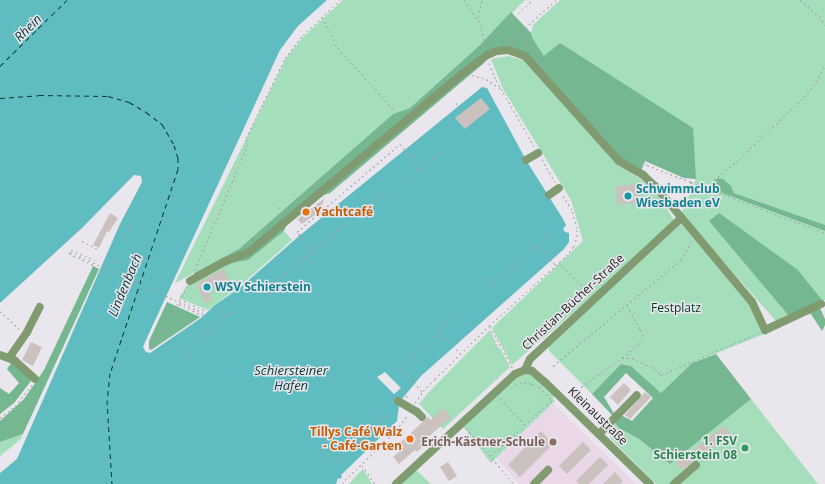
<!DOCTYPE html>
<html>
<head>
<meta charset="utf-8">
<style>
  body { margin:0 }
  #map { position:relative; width:825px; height:484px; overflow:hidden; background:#e9e6ed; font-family:"Open Sans",sans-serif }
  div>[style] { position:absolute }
  .education>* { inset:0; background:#ead7e7 }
  .green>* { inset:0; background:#a5debb }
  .forest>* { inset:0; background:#74b790 }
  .water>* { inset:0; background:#5fbcc0 }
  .pier>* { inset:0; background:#e9e6ed }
  .ferry>* { height:1px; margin-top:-0.5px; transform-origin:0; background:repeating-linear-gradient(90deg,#093839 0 5px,transparent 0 9px) }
  .building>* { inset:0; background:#cbc2c0 }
  .path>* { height:1px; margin-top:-0.5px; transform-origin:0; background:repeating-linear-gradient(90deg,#a6a3a9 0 2px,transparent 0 5px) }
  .minor>* { height:8px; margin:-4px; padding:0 4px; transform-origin:4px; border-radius:4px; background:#819b71 }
  .path-bridge>* { height:1px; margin-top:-0.5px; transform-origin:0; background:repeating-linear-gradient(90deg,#a6a3a9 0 2px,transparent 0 5px) }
  .dots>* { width:11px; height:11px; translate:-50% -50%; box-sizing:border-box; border:2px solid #e9e6ed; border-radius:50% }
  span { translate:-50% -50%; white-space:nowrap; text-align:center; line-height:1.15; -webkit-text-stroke:3px #e9e6ed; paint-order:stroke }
  .culture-label { font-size:12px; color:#0d838f; font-weight:700 }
  .left { translate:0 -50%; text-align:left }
  .food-label { font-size:12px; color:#c56008; font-weight:700 }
  .right { translate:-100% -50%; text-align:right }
  .street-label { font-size:12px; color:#232225 }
  .park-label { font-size:12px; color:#00361e }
  .leisure-label { font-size:12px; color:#27864d; font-weight:700 }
  .education-label { font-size:12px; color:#785e54; font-weight:700 }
  .water-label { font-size:13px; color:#093839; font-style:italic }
</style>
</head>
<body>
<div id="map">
  <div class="education">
    <i style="clip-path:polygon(553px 403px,576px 426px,636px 484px,519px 484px,497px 458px)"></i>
  </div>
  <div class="green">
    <i style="clip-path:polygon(343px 0,525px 0,480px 45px,410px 108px,393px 114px,239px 249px,175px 283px,286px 58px,303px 37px)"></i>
    <i style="clip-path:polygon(560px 0,825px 0,825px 225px,734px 193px,731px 186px,714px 190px,825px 231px,825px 300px,822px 300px,798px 270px,709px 221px,788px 315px,776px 321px,681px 214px,696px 179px,544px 56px,533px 39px,531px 33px,533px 25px)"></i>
    <i style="clip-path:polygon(508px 56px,523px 60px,615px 161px,647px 184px,660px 198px,674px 220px,595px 294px,512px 365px,492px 328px,583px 241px,571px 200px,503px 89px,491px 59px)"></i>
    <i style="clip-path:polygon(681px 224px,751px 304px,764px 334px,692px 363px,661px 393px,631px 366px,622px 364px,592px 394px,549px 351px,549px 346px)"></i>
    <i style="clip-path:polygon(284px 231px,292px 240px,240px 286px,208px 310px,179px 298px,188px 284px,225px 264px,248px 260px)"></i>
    <i style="clip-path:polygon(490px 330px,496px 342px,495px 345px,500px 348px,510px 367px,443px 429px,419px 404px,428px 393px)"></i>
    <i style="clip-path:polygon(525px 374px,533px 376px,555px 395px,552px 398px,555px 401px,491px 463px,462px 425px,514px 378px)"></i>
    <i style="clip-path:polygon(751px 399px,818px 484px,656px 484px,610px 438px,615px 423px,619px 428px,639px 439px,670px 464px)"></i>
    <i style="clip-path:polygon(23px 434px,21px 439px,0 456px,0 442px)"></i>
    <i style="clip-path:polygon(363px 469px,372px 484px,349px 484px,356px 476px)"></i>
    <i style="clip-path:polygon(416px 470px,431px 484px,402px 484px)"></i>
  </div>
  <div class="forest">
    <i style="clip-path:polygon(511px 12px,531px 33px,533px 39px,544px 56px,560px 43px,693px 128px,696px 179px,684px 178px,645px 161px,641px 171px,619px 157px,517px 50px,485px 55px,484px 63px,330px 193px,324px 195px,286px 226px,284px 231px,248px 260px,225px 264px,197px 279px,194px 273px,239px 249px,393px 114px,410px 108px,480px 45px)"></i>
    <i style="clip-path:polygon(717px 178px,723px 179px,731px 186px,734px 193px,825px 225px,825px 231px,714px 190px,713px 187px)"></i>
    <i style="clip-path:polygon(719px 213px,798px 270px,822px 300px,818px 304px,825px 319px,825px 325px,822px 331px,811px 314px,788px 315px,709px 221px)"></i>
    <i style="clip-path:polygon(93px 266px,99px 269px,23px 434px,0 442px,0 421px,24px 399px,44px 370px)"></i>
    <i style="clip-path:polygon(167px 302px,200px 317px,151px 350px,149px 349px,149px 341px)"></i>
    <i style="clip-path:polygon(evenodd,716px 354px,751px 399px,670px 464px,639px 439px,619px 428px,615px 423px,613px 416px,592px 394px,621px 364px,631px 366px,661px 393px,692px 363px,716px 354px,626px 373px,653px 398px,632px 421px,623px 416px,619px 417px,613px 412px,604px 397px,626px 373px)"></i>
    <i style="clip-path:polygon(12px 362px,29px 377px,31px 381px,14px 403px,0 414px,0 388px,9px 394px,19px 383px,7px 369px)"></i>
  </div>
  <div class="water">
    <i style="clip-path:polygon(0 0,327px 0,298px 26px,280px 50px,145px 342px,143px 347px,146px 352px,150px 353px,201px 318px,215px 305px,241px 287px,299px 236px,482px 87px,487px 88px,526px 160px,563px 219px,566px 225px,563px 229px,565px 232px,569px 233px,569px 242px,564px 249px,421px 376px,402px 399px,399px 405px,397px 421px,341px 475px,342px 477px,340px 479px,338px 478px,336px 484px,0 484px,0 473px,17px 459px,120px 224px,142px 182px,141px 176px,134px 175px,82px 228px,0 303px)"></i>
  </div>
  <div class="pier">
    <i style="clip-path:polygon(385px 372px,401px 388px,394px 394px,377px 377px)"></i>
  </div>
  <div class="ferry">
    <i style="left:0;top:66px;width:94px;rotate:-44.6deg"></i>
    <i style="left:0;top:98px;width:39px;rotate:-4deg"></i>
    <i style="left:39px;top:95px;width:69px;rotate:0.8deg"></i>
    <i style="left:108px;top:96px;width:22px;rotate:16deg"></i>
    <i style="left:129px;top:102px;width:20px;rotate:30deg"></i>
    <i style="left:146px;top:112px;width:20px;rotate:37deg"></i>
    <i style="left:162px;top:124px;width:24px;rotate:60deg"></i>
    <i style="left:174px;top:145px;width:14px;rotate:73deg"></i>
    <i style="left:178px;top:158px;width:11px;rotate:90deg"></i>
    <i style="left:178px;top:169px;width:215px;rotate:108.4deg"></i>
    <i style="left:110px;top:373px;width:27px;rotate:96deg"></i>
    <i style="left:107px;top:400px;width:84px;rotate:86.6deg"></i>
  </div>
  <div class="building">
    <i style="clip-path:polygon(481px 98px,490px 109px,465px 129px,455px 118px)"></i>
    <i style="clip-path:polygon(639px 184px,640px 203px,617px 204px,616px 186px)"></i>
    <i style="clip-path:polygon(325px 198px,318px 213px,302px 224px,298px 220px,299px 218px)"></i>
    <i style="clip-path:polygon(110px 213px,118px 218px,109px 232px,107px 231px,99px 248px,93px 245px)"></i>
    <i style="clip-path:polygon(224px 269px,229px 281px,209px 291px,211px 301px,206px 303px,196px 284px)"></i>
    <i style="clip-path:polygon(31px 342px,42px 347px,33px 366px,22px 360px)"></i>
    <i style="clip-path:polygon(624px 383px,631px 390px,618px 405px,610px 397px)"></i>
    <i style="clip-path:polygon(645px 392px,651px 397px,630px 419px,625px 415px)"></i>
    <i style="clip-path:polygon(443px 408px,451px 417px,425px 440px,428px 442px,417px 452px,415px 450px,399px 464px,393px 457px,404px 447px,400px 443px,428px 417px,431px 420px)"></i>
    <i style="clip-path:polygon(724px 426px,731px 434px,682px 470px,676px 463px)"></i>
    <i style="clip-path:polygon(541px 431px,553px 444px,520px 477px,508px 465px)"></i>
    <i style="clip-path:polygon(583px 442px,591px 450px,567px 474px,559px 466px)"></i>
    <i style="clip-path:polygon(600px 457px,608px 465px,589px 484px,579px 484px,576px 481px)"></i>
    <i style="clip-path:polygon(448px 462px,457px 476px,449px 481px,440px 467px)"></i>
    <i style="clip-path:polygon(615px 472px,623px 481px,620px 484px,603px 484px)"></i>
  </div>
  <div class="path">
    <i style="left:464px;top:0;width:29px;rotate:55deg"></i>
    <i style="left:481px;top:24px;width:24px;rotate:81deg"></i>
    <i style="left:800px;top:0;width:25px;rotate:40deg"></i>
    <i style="left:819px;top:16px;width:11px;rotate:56deg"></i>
    <i style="left:322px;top:17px;width:35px;rotate:63deg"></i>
    <i style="left:338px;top:48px;width:85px;rotate:47.9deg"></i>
    <i style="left:478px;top:17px;width:17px;rotate:-77deg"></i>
    <i style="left:525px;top:28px;width:13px;rotate:77deg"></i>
    <i style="left:528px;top:41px;width:22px;rotate:58deg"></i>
    <i style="left:540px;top:60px;width:123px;rotate:47deg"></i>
    <i style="left:624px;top:150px;width:27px;rotate:33deg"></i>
    <i style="left:647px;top:165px;width:47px;rotate:21.1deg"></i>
    <i style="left:691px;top:182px;width:26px;rotate:113deg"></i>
    <i style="left:515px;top:36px;width:14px;rotate:21deg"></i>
    <i style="left:528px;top:41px;width:8px;rotate:104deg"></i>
    <i style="left:484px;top:43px;width:65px;rotate:-41.3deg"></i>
    <i style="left:506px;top:43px;width:24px;rotate:-38deg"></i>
    <i style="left:525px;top:28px;width:42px;rotate:-42.1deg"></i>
    <i style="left:489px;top:63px;width:18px;rotate:68deg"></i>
    <i style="left:496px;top:80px;width:76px;rotate:60.1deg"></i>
    <i style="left:472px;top:75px;width:15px;rotate:16deg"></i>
    <i style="left:486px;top:79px;width:17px;rotate:33deg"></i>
    <i style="left:456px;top:103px;width:11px;rotate:52deg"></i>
    <i style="left:542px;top:159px;width:26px;rotate:61deg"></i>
    <i style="left:691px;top:182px;width:143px;rotate:20.8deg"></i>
    <i style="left:403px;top:183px;width:21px;rotate:-41deg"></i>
    <i style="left:712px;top:191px;width:7px;rotate:-98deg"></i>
    <i style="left:711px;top:184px;width:5px;rotate:-53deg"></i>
    <i style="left:714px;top:180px;width:28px;rotate:-39deg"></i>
    <i style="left:736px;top:162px;width:94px;rotate:-43.7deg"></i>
    <i style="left:804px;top:97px;width:19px;rotate:-51deg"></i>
    <i style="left:816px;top:82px;width:18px;rotate:-61deg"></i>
    <i style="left:293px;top:194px;width:9px;rotate:49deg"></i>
    <i style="left:318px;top:204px;width:7px;rotate:45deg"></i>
    <i style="left:278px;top:207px;width:9px;rotate:54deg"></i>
    <i style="left:120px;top:224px;width:10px;rotate:24deg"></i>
    <i style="left:551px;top:232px;width:18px;rotate:139deg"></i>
    <i style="left:537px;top:244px;width:28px;rotate:49deg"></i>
    <i style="left:126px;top:236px;width:17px;rotate:-65deg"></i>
    <i style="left:82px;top:241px;width:20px;rotate:27deg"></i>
    <i style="left:312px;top:251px;width:95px;rotate:-39deg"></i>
    <i style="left:386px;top:191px;width:17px;rotate:50deg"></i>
    <i style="left:306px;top:257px;width:14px;rotate:51deg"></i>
    <i style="left:106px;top:258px;width:8px;rotate:23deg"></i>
    <i style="left:112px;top:263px;width:6px;rotate:-72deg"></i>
    <i style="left:559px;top:263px;width:36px;rotate:44deg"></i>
    <i style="left:585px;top:288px;width:9px;rotate:21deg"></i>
    <i style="left:93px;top:265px;width:26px;rotate:-155deg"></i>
    <i style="left:69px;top:254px;width:4px;rotate:-63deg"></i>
    <i style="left:71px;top:250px;width:26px;rotate:23deg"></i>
    <i style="left:195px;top:270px;width:134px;rotate:-67.2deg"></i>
    <i style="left:247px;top:146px;width:8px;rotate:-97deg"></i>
    <i style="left:246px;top:138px;width:89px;rotate:-64deg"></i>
    <i style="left:285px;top:58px;width:29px;rotate:-52deg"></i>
    <i style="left:303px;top:35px;width:51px;rotate:-43.4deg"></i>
    <i style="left:486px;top:278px;width:8px;rotate:45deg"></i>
    <i style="left:497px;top:290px;width:6px;rotate:-129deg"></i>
    <i style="left:493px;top:285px;width:60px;rotate:-43deg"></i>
    <i style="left:274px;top:299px;width:13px;rotate:-129deg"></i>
    <i style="left:266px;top:289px;width:60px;rotate:-39.6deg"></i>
    <i style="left:312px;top:251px;width:24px;rotate:-128deg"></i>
    <i style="left:297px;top:232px;width:135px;rotate:-40.5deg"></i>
    <i style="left:400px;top:144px;width:32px;rotate:51deg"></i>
    <i style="left:420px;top:169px;width:28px;rotate:-39deg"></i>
    <i style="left:179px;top:304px;width:25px;rotate:26deg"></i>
    <i style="left:202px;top:315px;width:5px;rotate:-68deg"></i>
    <i style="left:204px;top:310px;width:24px;rotate:-156deg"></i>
    <i style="left:0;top:311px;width:26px;rotate:43deg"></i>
    <i style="left:225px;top:316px;width:14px;rotate:-36deg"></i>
    <i style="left:490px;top:326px;width:47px;rotate:61.8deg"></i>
    <i style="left:495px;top:344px;width:4px;rotate:14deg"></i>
    <i style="left:152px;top:345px;width:17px;rotate:-54deg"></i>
    <i style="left:162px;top:331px;width:51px;rotate:-60.4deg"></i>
    <i style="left:187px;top:351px;width:11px;rotate:52deg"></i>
    <i style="left:181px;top:354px;width:57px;rotate:-40.1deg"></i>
    <i style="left:225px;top:317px;width:16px;rotate:-130deg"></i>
    <i style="left:461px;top:354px;width:33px;rotate:-135deg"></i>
    <i style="left:438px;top:331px;width:33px;rotate:-41deg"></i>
    <i style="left:622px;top:358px;width:10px"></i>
    <i style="left:632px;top:358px;width:25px;rotate:26deg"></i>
    <i style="left:655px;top:369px;width:8px;rotate:45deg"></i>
    <i style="left:661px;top:375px;width:107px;rotate:-23.2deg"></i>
    <i style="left:553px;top:366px;width:166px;rotate:-39.6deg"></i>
    <i style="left:681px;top:260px;width:22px;rotate:-60deg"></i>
    <i style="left:515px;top:385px;width:9px;rotate:-18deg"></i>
    <i style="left:524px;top:382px;width:8px;rotate:14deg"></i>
    <i style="left:532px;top:384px;width:8px;rotate:23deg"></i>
    <i style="left:539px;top:387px;width:18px;rotate:45deg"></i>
    <i style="left:399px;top:389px;width:13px;rotate:45deg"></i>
    <i style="left:577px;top:390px;width:55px;rotate:-35.4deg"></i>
    <i style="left:622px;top:358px;width:22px;rotate:-39deg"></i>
    <i style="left:639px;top:344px;width:5px;rotate:-53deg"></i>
    <i style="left:642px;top:340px;width:4px;rotate:-76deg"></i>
    <i style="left:643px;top:336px;width:8px;rotate:-113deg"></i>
    <i style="left:640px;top:329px;width:26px;rotate:-119deg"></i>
    <i style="left:422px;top:391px;width:32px;rotate:-134deg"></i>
    <i style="left:400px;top:368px;width:53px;rotate:-44.2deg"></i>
    <i style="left:359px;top:395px;width:32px;rotate:46deg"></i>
    <i style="left:500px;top:398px;width:37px;rotate:47deg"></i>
    <i style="left:415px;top:403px;width:14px;rotate:-56deg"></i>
    <i style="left:423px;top:391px;width:17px;rotate:-45deg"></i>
    <i style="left:435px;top:379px;width:76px;rotate:-44.5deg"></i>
    <i style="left:489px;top:326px;width:104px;rotate:-42.3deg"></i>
    <i style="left:566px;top:256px;width:13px;rotate:-51deg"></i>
    <i style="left:574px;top:246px;width:9px;rotate:-72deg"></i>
    <i style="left:577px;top:237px;width:9px;rotate:-90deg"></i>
    <i style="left:577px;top:228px;width:19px;rotate:-106deg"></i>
    <i style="left:572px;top:210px;width:17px;rotate:-121deg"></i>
    <i style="left:338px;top:416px;width:31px;rotate:48deg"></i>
    <i style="left:0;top:418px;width:19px;rotate:-39deg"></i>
    <i style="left:15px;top:406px;width:27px;rotate:-51deg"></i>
    <i style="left:381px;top:421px;width:16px;rotate:47deg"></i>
    <i style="left:466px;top:428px;width:74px;rotate:49.4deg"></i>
    <i style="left:309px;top:438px;width:36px;rotate:42deg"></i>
    <i style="left:336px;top:462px;width:73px;rotate:-43.3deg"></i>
    <i style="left:491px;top:456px;width:83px;rotate:-42.6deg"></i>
    <i style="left:362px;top:465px;width:23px;rotate:56deg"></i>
    <i style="left:257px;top:483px;width:1px;rotate:90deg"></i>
    <i style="left:343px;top:484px;width:4px;rotate:-63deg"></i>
    <i style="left:345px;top:480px;width:66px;rotate:-43.8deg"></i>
    <i style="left:393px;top:434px;width:24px;rotate:-52deg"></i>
  </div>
  <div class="minor">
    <i style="left:526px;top:160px;width:14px;rotate:-30deg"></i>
    <i style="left:549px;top:195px;width:12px;rotate:-35deg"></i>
    <i style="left:190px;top:281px;width:39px;rotate:-29deg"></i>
    <i style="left:224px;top:262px;width:27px;rotate:-22deg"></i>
    <i style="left:249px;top:252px;width:278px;rotate:-39.9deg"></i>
    <i style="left:462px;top:74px;width:31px;rotate:-37deg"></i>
    <i style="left:487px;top:55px;width:11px;rotate:-22deg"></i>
    <i style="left:497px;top:51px;width:11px;rotate:-5deg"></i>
    <i style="left:508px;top:50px;width:18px;rotate:19deg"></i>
    <i style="left:525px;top:56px;width:141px;rotate:48.2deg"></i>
    <i style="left:619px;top:161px;width:28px;rotate:30deg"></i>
    <i style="left:643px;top:175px;width:16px;rotate:43deg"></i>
    <i style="left:655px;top:186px;width:151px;rotate:50.1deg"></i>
    <i style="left:752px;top:302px;width:31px;rotate:65deg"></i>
    <i style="left:765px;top:330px;width:62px;rotate:-24.9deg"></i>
    <i style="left:0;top:355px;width:15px;rotate:20deg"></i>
    <i style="left:14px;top:360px;width:28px;rotate:42deg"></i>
    <i style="left:9px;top:358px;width:32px;rotate:-55deg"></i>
    <i style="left:27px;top:332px;width:28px;rotate:-63deg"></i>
    <i style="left:525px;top:370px;width:12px;rotate:-66deg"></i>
    <i style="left:530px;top:359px;width:207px;rotate:-43deg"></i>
    <i style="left:398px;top:401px;width:22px;rotate:30deg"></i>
    <i style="left:417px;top:412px;width:7px;rotate:45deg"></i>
    <i style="left:599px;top:434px;width:54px;rotate:-45.7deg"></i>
    <i style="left:396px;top:484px;width:162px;rotate:-42.7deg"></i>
    <i style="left:515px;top:374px;width:11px;rotate:-22deg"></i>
    <i style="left:525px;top:370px;width:7px;rotate:8deg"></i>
    <i style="left:532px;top:371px;width:18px;rotate:41deg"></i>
    <i style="left:546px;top:383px;width:145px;rotate:44.2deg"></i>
    <i style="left:534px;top:484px;width:20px;rotate:-45deg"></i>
    <i style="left:674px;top:484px;width:29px;rotate:-41deg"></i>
  </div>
  <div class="path-bridge">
    <i style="left:70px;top:252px;width:146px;rotate:24.6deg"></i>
  </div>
  <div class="dots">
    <i style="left:628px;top:196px;background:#0f9aa8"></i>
    <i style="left:306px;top:212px;background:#e8710a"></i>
    <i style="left:207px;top:287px;background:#0f9aa8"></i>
    <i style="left:410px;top:439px;background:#e8710a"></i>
    <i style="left:553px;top:442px;background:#8d6e63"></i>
    <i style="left:745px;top:448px;background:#2e9e5b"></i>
  </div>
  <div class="culture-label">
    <span class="left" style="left:636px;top:196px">Schwimmclub<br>Wiesbaden eV</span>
    <span class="left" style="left:215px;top:287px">WSV Schierstein</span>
  </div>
  <div class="food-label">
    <span class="left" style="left:314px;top:212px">Yachtcafé</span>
    <span class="right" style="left:402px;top:439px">Tillys Café Walz<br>- Café-Garten</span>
  </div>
  <div class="street-label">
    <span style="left:573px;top:302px;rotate:-43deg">Christian-Bücher-Straße</span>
    <span style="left:598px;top:416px;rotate:44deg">Kleinaustraße</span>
  </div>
  <div class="park-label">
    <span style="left:676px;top:308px">Festplatz</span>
  </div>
  <div class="leisure-label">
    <span class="right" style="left:737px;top:448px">1. FSV<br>Schierstein 08</span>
  </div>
  <div class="education-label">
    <span class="right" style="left:545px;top:442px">Erich-Kästner-Schule</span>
  </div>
  <div class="water-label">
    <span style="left:28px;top:28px;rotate:-45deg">Rhein</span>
    <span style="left:125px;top:285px;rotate:-67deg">Lindenbach</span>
    <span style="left:291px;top:378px">Schiersteiner<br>Hafen</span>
  </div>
</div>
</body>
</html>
